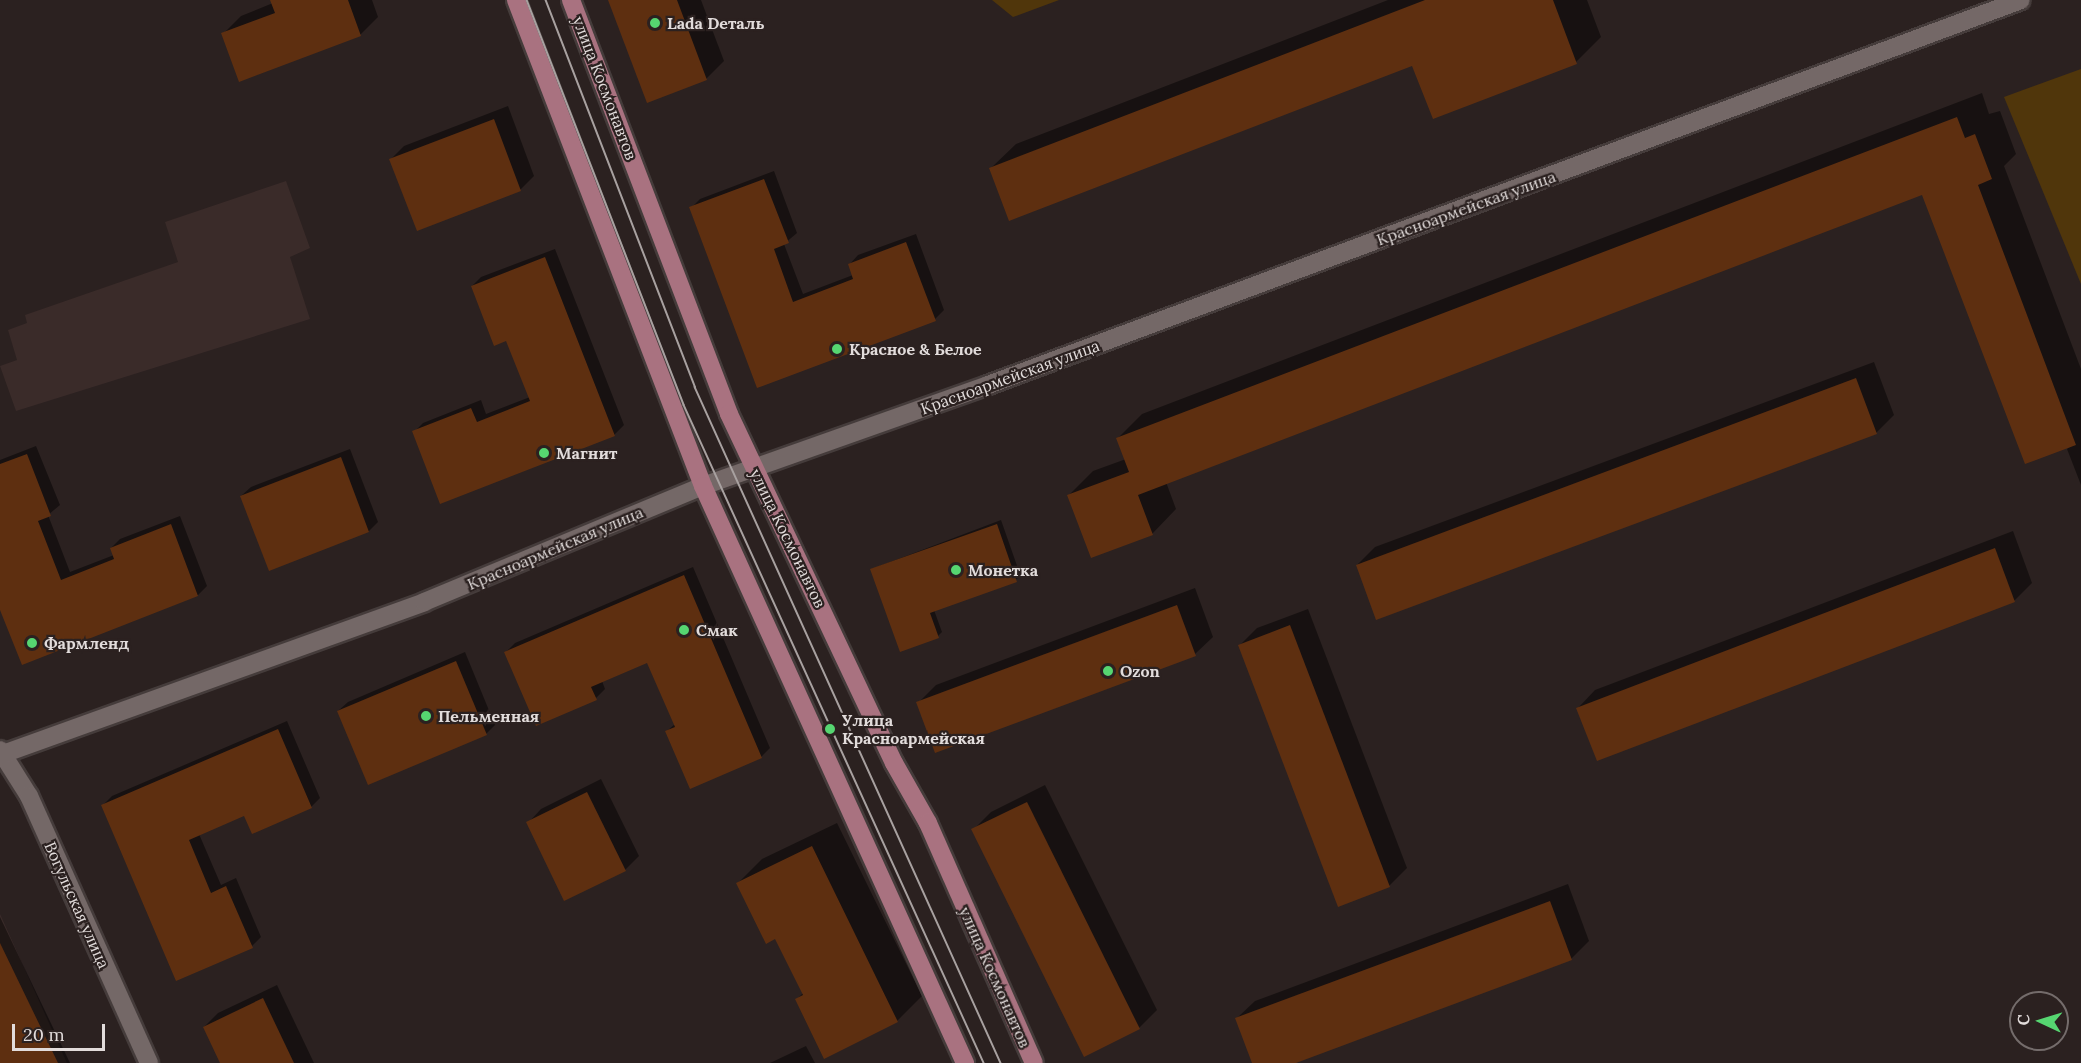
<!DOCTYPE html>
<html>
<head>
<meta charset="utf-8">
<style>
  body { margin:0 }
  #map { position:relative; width:2081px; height:1063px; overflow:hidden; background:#2b2120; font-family:Lora,serif }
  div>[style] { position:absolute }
  .built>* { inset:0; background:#3a2b29 }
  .green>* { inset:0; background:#50360b }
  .shadow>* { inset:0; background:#0007 }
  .building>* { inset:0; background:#5e2f10 }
  .roads { filter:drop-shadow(2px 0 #453c3b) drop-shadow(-2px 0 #453c3b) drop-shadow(0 2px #453c3b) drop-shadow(0 -2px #453c3b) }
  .minor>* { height:18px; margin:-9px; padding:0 9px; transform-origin:9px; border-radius:9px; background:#746867 }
  .major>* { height:18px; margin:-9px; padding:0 9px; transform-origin:9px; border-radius:9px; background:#a97280 }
  .tram>* { height:1.5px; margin:-0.75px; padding:0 0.75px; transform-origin:0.75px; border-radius:0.75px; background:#a8a1a0 }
  .dots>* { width:16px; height:16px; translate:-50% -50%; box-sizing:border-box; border:3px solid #2b2120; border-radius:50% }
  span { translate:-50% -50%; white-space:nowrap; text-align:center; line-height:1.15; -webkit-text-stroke:4.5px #2b2120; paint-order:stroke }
  .poi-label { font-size:16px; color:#e2dcdb; font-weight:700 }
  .left { translate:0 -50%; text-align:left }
  .street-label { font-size:16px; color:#e2dcdb }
  .north { position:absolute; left:2009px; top:991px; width:60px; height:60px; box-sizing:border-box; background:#2b2120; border:2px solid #746c6b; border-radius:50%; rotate:274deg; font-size:16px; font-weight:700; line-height:24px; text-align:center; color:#e2dcdb }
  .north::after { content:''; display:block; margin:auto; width:21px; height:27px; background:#56d671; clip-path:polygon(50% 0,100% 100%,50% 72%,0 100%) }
  .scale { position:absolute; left:12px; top:1024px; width:93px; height:27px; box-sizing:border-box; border:3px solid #e2dcdb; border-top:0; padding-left:8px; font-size:18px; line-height:21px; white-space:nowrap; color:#e2dcdb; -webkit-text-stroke:4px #2b2120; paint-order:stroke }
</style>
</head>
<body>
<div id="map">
  <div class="built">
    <i style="clip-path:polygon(286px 181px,310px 248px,290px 257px,310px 319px,16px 411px,0 366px,17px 360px,8px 330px,27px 323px,25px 315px,178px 262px,165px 222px)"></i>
    <i style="clip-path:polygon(0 914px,67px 1063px,0 1063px)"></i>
  </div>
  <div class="green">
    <i style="clip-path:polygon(992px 0,1059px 0,1013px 17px)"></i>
    <i style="clip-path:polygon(2081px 69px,2081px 284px,2004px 97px)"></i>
  </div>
  <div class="shadow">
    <i style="clip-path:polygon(272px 0,372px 0,378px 17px,361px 34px,240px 80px,223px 34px,241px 16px,273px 3px)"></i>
    <i style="clip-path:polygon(610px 0,701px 0,724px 61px,706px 79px)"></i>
    <i style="clip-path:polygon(1388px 0,1587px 0,1601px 37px,1576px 62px,1413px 64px,991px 168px,1016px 144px)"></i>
    <i style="clip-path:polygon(1982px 93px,1989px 114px,2000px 111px,2016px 154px,2004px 166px,2081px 369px,2081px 485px,2067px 449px,2072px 445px,1923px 193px,1166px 482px,1176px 509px,1152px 534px,1069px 495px,1093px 471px,1126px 459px,1118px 438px,1142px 414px)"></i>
    <i style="clip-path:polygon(508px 106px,534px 176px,521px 189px,417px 229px,391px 159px,404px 146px)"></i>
    <i style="clip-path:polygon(774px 171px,797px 233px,784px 244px,803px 294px,853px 275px,849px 265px,858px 255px,916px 234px,944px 310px,935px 319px,758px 386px,691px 208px,700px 199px)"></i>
    <i style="clip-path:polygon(555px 249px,624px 425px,614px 435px,414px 432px,423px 423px,481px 400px,486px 414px,530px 397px,507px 339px,472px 286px,481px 277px)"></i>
    <i style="clip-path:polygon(1874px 362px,1894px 415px,1876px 433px,1357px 565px,1375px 547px)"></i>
    <i style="clip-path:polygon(36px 446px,60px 505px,48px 515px,70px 572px,114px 555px,111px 548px,120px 539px,180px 516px,207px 586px,198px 595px,0 605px,0 460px)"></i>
    <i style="clip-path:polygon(350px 449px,378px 522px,369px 531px,270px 569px,241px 496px,251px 487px)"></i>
    <i style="clip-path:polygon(1001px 520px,1021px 577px,934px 610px,942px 632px,938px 636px,872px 569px)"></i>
    <i style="clip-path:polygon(2013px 531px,2032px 583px,2015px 600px,1597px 759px,1578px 708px,1595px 690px)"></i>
    <i style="clip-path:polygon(693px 567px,770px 748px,761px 757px,667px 731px,675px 724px,648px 661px,602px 681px,605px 689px,596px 698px,506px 652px,515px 643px)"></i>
    <i style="clip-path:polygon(1195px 588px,1213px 637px,1195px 654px,918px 703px,936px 685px)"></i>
    <i style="clip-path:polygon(1308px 609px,1407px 868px,1389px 886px,1239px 646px,1257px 628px)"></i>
    <i style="clip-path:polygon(465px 652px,495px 725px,486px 734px,338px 711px,348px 702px)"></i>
    <i style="clip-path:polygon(287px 721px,320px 798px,311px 807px,245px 814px,199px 834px,221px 885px,236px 878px,261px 937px,252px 946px,103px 805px,112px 796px)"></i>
    <i style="clip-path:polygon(601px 779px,639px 856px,625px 870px,528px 823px,541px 809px)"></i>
    <i style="clip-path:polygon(1045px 785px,1157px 1010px,1139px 1028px,973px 830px,991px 812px)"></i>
    <i style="clip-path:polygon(837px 823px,922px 996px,897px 1021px,796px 1000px,803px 993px,776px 937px,738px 883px,762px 859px)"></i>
    <i style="clip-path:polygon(1568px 884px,1589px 941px,1571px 959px,1291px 1063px,1254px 1063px,1237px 1018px,1255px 1001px)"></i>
    <i style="clip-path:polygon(0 917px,70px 1063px,0 1063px)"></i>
    <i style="clip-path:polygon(277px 985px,314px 1063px,221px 1063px,204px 1027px,218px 1013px)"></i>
    <i style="clip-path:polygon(806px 1046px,815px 1063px,770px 1063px)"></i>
  </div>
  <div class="building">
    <i style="clip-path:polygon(270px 0,348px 0,361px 36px,239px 82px,221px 33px,275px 13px)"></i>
    <i style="clip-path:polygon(608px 0,677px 0,707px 80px,647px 103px)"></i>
    <i style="clip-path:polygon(1425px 0,1553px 0,1577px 64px,1433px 119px,1412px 66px,1009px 221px,989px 168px)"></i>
    <i style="clip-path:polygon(1957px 117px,1965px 138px,1975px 134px,1992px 179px,1978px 185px,2076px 445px,2025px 464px,1922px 195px,1138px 495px,1153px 535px,1091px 558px,1067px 495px,1129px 472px,1116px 438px)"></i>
    <i style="clip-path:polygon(494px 119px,521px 191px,417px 231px,389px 159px)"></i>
    <i style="clip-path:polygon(764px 179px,789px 243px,774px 249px,793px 302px,853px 279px,848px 264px,906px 242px,936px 321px,757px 388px,689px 207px)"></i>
    <i style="clip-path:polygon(545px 257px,615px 436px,440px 504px,412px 431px,471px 408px,477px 422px,530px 401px,506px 341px,494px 346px,471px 286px)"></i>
    <i style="clip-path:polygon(1856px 378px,1877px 434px,1376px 620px,1356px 565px)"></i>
    <i style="clip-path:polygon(27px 454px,51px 516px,38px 521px,61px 580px,114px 559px,110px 548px,171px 524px,198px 596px,22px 665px,0 610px,0 464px)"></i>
    <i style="clip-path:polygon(341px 457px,369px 532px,269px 571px,240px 496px)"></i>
    <i style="clip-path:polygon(997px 524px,1017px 582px,930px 613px,939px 638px,900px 652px,870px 569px)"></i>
    <i style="clip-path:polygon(1995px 548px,2015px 602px,1597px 761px,1576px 708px)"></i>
    <i style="clip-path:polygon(684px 575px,762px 758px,690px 789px,665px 731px,675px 727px,647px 663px,591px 687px,597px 700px,536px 726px,504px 652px)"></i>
    <i style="clip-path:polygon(1177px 605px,1196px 656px,935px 753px,916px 702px)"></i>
    <i style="clip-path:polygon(1290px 625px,1390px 887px,1338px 907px,1238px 645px)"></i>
    <i style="clip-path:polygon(456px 661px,487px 735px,368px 785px,337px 711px)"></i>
    <i style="clip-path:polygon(278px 729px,312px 808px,252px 834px,244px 816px,189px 840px,211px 893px,226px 886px,253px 948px,176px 981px,101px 805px)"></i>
    <i style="clip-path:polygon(587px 792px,626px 871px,564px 901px,526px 822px)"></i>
    <i style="clip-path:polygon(1027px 802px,1140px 1029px,1084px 1057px,971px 829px)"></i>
    <i style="clip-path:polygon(812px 846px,898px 1022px,824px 1059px,795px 999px,803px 995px,775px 939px,766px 944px,736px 883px)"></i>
    <i style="clip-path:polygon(1550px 901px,1572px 960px,1296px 1063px,1252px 1063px,1235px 1018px)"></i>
    <i style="clip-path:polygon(0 943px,58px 1063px,0 1063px)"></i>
    <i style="clip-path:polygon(263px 998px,294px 1063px,220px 1063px,203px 1027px)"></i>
  </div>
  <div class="roads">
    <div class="minor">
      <i style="left:0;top:750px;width:54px;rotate:57.8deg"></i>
      <i style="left:29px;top:796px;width:293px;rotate:65.8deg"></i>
      <i style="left:0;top:755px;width:451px;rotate:-19.8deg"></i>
      <i style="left:424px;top:602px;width:302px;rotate:-22.6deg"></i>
      <i style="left:703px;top:486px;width:302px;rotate:-19.5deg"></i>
      <i style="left:988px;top:385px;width:1102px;rotate:-20.44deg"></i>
    </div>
    <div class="major">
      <i style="left:516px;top:0;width:521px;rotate:68.95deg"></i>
      <i style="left:703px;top:486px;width:634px;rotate:65.58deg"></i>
      <i style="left:571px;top:0;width:443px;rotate:69.1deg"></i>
      <i style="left:729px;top:414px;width:386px;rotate:64.7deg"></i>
      <i style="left:894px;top:763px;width:69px;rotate:60.5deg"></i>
      <i style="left:928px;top:823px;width:262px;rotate:66.2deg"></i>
    </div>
  </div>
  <div class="tram">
    <i style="left:527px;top:0;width:434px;rotate:68.8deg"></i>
    <i style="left:684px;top:405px;width:723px;rotate:65.49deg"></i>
    <i style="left:546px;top:0;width:415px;rotate:68.9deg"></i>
    <i style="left:695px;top:387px;width:742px;rotate:65.65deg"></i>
  </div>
  <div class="dots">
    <i style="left:655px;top:23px;background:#56d671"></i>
    <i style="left:837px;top:349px;background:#56d671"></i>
    <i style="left:544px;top:453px;background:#56d671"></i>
    <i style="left:956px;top:570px;background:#56d671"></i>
    <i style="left:684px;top:630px;background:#56d671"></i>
    <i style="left:32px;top:643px;background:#56d671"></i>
    <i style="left:1108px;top:671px;background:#56d671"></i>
    <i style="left:426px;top:716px;background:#56d671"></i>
    <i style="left:830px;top:729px;background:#56d671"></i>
  </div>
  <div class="poi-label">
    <span class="left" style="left:667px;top:23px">Lada Dеталь</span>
    <span class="left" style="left:849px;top:349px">Красное &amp; Белое</span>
    <span class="left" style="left:556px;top:453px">Магнит</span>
    <span class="left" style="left:968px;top:570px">Монетка</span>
    <span class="left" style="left:696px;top:630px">Смак</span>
    <span class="left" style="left:44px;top:643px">Фармленд</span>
    <span class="left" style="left:1120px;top:671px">Ozon</span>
    <span class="left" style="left:438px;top:716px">Пельменная</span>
    <span class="left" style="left:842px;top:729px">Улица<br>Красноармейская</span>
  </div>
  <div class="street-label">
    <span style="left:605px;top:88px;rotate:69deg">улица Космонавтов</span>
    <span style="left:1466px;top:208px;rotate:-20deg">Красноармейская улица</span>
    <span style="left:1010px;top:377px;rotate:-20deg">Красноармейская улица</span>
    <span style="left:788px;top:538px;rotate:64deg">улица Космонавтов</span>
    <span style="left:555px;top:548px;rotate:-23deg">Красноармейская улица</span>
    <span style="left:77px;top:905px;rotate:66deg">Вогульская улица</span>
    <span style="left:995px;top:977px;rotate:66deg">улица Космонавтов</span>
  </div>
  <div class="north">С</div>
  <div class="scale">20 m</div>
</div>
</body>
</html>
